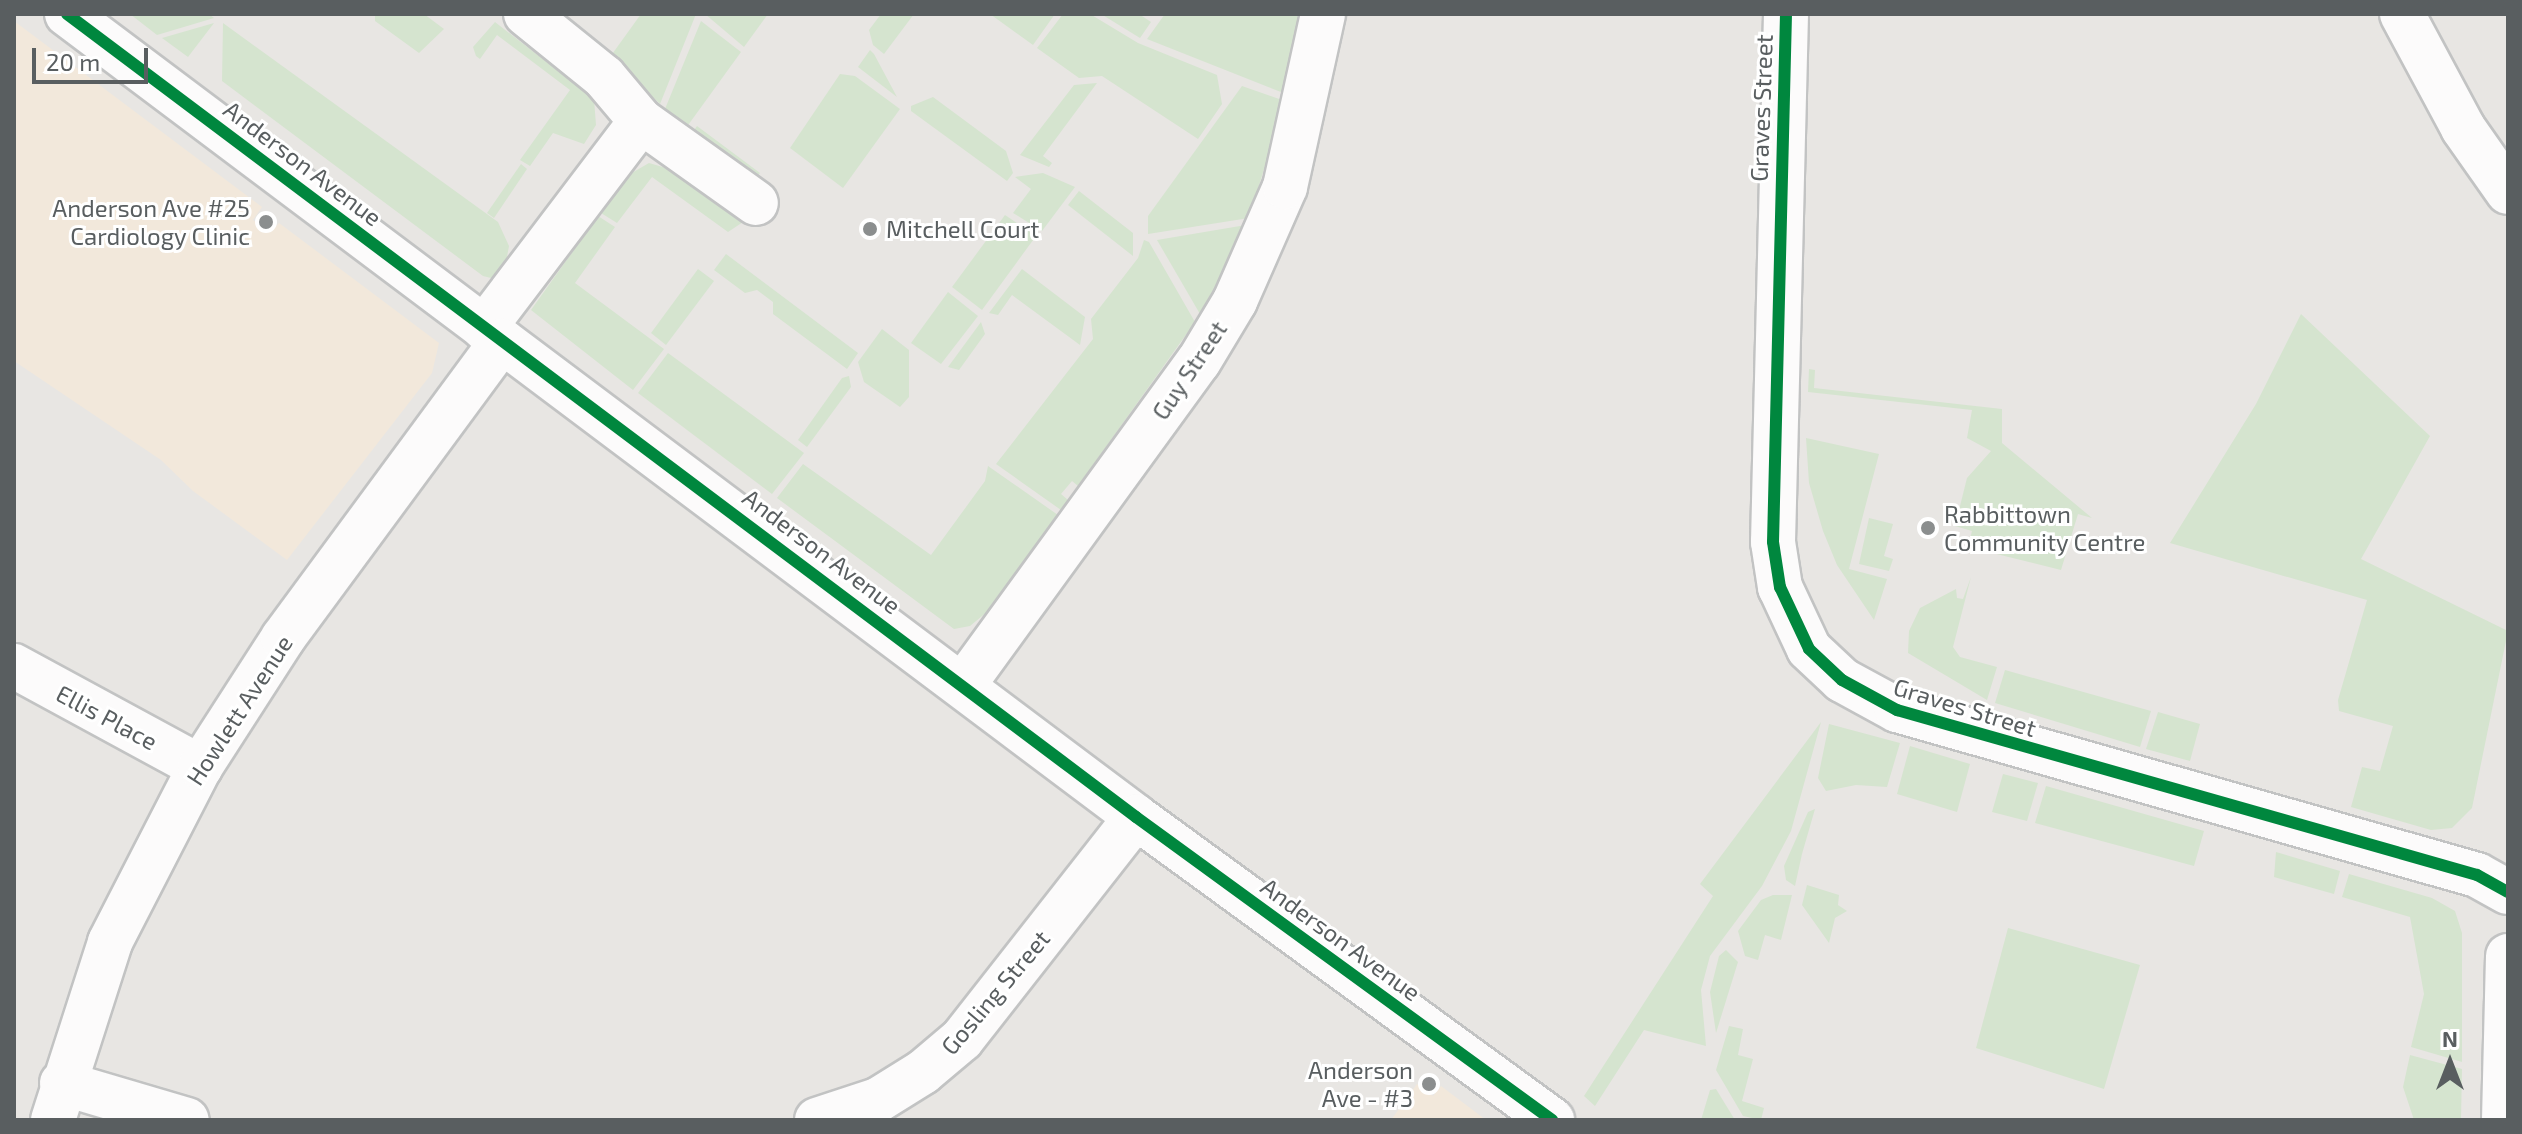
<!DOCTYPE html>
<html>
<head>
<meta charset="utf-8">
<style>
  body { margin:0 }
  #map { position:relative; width:2522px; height:1134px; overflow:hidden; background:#e8e6e3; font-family:"Exo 2",sans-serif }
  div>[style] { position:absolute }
  .commercial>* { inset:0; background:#f2e8db }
  .green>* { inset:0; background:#d5e4cf }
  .roads { filter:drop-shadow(2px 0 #c2c3c3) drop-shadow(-2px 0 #c2c3c3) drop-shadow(0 2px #c2c3c3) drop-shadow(0 -2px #c2c3c3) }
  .minor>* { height:44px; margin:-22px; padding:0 22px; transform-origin:22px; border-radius:22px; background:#fcfbfb }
  .cycleway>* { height:12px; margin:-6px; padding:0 6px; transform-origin:6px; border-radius:6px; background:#00873e }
  .dots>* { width:22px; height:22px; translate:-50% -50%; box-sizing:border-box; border:4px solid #fff; border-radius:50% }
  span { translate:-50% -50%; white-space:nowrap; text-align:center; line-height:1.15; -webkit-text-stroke:6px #fff; paint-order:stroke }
  .street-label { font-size:24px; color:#595e60 }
  .poi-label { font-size:24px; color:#595e60 }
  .right { translate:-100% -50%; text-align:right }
  .left { translate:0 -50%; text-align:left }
  .frame { position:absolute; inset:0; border:16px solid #595e60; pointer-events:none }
  .north { position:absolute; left:2410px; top:1022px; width:80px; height:80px; -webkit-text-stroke:6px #fff; paint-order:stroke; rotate:0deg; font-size:22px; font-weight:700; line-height:32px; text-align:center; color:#595e60 }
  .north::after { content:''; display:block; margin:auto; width:28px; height:36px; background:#595e60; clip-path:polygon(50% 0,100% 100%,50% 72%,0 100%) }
  .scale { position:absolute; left:32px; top:48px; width:116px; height:36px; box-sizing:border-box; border:4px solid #595e60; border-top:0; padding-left:10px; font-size:24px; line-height:28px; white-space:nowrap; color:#595e60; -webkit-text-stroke:6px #fff; paint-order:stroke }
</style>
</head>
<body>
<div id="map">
  <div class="commercial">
    <i style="clip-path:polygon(14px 21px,262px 207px,253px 220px,270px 232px,279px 223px,439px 343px,432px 373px,287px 560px,193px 491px,161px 460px,14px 361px)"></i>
    <i style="clip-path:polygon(1417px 1084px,1433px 1096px,1441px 1086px,1486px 1120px,1391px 1120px)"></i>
  </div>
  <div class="green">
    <i style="clip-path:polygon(130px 14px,209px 14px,214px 18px,157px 35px)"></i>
    <i style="clip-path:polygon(375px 14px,424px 14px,444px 29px,419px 53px,375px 21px)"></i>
    <i style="clip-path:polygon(641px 14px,696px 14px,660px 104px,610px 57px)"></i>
    <i style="clip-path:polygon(705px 14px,768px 14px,744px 47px)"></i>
    <i style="clip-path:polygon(881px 14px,914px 14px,884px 54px,873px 45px,869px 30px)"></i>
    <i style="clip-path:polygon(990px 14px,1055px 14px,1033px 45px)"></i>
    <i style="clip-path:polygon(1063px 14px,1090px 14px,1138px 43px,1217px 75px,1222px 104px,1198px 139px,1102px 76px,1079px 78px,1037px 48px)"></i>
    <i style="clip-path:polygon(1101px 14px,1139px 14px,1151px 22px,1140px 38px)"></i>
    <i style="clip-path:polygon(1165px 14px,1299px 14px,1286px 94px,1147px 39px)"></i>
    <i style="clip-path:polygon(701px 21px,741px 52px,686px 128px,665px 109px)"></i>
    <i style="clip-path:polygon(495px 22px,594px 99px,596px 125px,584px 144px,553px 133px,530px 166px,520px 160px,570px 90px,497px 35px,480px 59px,476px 56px,473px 47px)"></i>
    <i style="clip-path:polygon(214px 23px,188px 57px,162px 38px)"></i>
    <i style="clip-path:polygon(223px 23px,498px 222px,509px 246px,505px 267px,491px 278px,483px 276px,222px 81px)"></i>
    <i style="clip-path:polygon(870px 50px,874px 54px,897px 97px,858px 67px)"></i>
    <i style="clip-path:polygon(840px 74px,855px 76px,900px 109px,843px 188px,790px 148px)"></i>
    <i style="clip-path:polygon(1097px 83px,1043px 156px,1052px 163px,1049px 167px,1020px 155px,1074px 85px)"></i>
    <i style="clip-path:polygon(1242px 86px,1285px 101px,1249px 218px,1148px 234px,1148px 216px)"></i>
    <i style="clip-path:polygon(933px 97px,1006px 151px,1013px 173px,1007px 181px,911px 111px,911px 106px)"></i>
    <i style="clip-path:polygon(697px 126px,760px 173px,754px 180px,692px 133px)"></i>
    <i style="clip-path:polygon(649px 163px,666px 168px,743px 222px,728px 232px,652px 177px,617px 223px,601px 213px,630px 174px)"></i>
    <i style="clip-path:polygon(521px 164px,527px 169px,494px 218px,487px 213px)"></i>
    <i style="clip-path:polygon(1043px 173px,1075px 187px,1042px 231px,1013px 213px,1031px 189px,1015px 177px)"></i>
    <i style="clip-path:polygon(1079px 191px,1133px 233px,1133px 256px,1068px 205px)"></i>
    <i style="clip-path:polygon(1005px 215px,1036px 236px,982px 310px,952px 287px)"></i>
    <i style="clip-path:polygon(598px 216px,615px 227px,575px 283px,664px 349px,633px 390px,531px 310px)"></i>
    <i style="clip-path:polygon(1246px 225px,1231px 257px,1200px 314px,1157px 240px)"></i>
    <i style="clip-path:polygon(1144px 240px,1149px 242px,1195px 322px,1078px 486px,1072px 481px,1061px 494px,1068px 500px,1061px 510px,996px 464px,1093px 339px,1091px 319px,1138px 258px)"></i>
    <i style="clip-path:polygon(726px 254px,858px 353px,847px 369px,773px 314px,773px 302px,757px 290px,745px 293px,714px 270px)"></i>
    <i style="clip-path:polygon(698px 269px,714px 281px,666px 345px,651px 333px)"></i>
    <i style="clip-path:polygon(1022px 269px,1085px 317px,1080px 345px,1012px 295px,998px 315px,989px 313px)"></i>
    <i style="clip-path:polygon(948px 292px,978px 316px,941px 364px,911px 343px)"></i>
    <i style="clip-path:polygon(2301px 314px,2430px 436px,2361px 559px,2508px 631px,2472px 808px,2452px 828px,2431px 830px,2351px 807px,2362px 767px,2380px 771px,2393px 726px,2339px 711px,2338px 700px,2367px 600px,2170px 543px,2256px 404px)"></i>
    <i style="clip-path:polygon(981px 322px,985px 334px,959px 370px,948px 367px)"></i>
    <i style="clip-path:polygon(882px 329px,909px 350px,909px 397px,900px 407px,864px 382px,858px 362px)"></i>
    <i style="clip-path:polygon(668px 353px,804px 453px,772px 494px,638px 393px)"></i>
    <i style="clip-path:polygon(1809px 369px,1815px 370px,1814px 388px,2002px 409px,2002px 443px,2092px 518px,2078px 514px,2061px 570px,1968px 547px,1972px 531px,1955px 526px,1967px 478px,1991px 451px,1967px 438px,1972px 410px,1808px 392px)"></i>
    <i style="clip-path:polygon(849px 376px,851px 387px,807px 447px,798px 440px,842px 378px)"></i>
    <i style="clip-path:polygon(1806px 438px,1879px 454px,1849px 569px,1887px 579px,1874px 620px,1837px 565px,1823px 531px,1809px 483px)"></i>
    <i style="clip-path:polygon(803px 464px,931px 555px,985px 481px,988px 466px,1058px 515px,993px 607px,970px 626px,954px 629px,777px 498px)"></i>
    <i style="clip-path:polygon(1869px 518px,1893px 524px,1884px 556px,1893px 559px,1889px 571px,1859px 564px)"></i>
    <i style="clip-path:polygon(1971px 577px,1953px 647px,1960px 657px,1997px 667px,1987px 700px,1908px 653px,1909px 631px,1920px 608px,1956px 589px,1957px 598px,1963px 599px)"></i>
    <i style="clip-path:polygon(2005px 670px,2151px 711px,2140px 747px,1995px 703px)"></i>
    <i style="clip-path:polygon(2158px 712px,2200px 724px,2190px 761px,2146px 749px)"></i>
    <i style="clip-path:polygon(1821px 722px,1791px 831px,1762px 886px,1710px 956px,1701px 990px,1706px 1046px,1644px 1030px,1595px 1106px,1584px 1096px,1713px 896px,1700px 884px)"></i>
    <i style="clip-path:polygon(1829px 724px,1900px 743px,1887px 787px,1856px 785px,1826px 791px,1818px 778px)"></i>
    <i style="clip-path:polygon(1910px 746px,1970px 764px,1957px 812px,1897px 794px)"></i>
    <i style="clip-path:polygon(2003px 774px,2038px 783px,2027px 821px,1992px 812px)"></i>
    <i style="clip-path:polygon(2046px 786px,2204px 831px,2194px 866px,2035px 823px)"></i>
    <i style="clip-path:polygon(1815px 809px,1802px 854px,1795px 886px,1786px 880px,1784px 866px,1808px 812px)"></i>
    <i style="clip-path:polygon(2276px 852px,2340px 871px,2334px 894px,2274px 877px)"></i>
    <i style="clip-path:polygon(2349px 874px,2432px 898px,2455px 911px,2462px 933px,2462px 1062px,2411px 1047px,2424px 994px,2410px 917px,2342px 897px)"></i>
    <i style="clip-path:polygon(1807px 885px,1839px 895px,1838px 905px,1847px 911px,1835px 918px,1829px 943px,1802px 905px)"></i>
    <i style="clip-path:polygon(1773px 895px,1792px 895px,1781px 940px,1765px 935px,1758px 960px,1745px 956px,1738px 931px,1761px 900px)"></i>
    <i style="clip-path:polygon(2008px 928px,2140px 965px,2104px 1089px,1976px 1048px)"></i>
    <i style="clip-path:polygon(1726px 950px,1738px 962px,1716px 1033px,1710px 992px,1719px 956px)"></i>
    <i style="clip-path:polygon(1729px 1026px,1743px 1029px,1738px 1055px,1753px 1059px,1742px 1101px,1764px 1108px,1761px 1120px,1743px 1116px,1716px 1070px)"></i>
    <i style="clip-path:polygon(2410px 1055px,2462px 1069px,2461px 1120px,2414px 1120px,2403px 1087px)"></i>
    <i style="clip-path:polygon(1716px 1089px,1735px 1120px,1701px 1120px,1710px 1090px)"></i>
  </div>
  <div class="roads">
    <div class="minor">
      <i style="left:67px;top:14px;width:1337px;rotate:36.91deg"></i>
      <i style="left:1136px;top:817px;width:515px;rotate:36.07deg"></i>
      <i style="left:526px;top:14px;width:100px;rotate:38.9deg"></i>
      <i style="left:604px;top:77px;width:57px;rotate:49.9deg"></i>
      <i style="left:641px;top:121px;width:141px;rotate:35.5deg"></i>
      <i style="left:1786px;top:14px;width:528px;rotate:91.41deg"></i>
      <i style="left:1773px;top:542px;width:46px;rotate:81.2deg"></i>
      <i style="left:1780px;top:587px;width:68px;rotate:64.9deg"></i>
      <i style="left:1809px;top:649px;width:45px;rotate:43.2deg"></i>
      <i style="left:1842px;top:680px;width:63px;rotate:28.6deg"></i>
      <i style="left:1897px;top:710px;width:603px;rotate:15.88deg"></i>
      <i style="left:2477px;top:875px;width:35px;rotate:29deg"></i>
      <i style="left:2402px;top:14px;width:129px;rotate:61.8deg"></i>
      <i style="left:2463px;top:128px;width:78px;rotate:54.9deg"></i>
      <i style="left:484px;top:328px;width:260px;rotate:-52.8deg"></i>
      <i style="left:14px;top:666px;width:212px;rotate:28.5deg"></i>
      <i style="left:964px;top:684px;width:399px;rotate:-54deg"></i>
      <i style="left:1199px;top:361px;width:70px;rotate:-59deg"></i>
      <i style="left:1235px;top:301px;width:124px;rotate:-66.3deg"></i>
      <i style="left:1285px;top:187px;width:177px;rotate:-77.6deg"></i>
      <i style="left:62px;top:1083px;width:130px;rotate:16.5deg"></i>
      <i style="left:53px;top:1120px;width:187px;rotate:-72.2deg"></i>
      <i style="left:110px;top:942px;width:197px;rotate:-62.8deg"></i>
      <i style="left:200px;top:767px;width:153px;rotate:-57.2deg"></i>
      <i style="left:283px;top:638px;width:369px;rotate:-53.6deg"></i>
      <i style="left:817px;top:1120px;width:64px;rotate:-18.2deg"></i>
      <i style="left:878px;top:1100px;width:53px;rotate:-31.9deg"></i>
      <i style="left:923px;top:1072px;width:51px;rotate:-40.2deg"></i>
      <i style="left:962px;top:1039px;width:282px;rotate:-51.9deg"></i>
      <i style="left:2504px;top:1120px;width:164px;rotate:-88.6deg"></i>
    </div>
  </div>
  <div class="cycleway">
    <i style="left:67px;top:14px;width:1337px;rotate:36.91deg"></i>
    <i style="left:1136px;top:817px;width:515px;rotate:36.07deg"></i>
    <i style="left:1786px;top:14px;width:528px;rotate:91.41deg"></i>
    <i style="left:1773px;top:542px;width:46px;rotate:81.2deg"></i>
    <i style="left:1780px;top:587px;width:68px;rotate:64.9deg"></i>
    <i style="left:1809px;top:649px;width:45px;rotate:43.2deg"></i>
    <i style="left:1842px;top:680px;width:63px;rotate:28.6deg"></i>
    <i style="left:1897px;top:710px;width:603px;rotate:15.88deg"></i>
    <i style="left:2477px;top:875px;width:35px;rotate:29deg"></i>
  </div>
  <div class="dots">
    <i style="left:266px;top:222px;background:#8b8e8e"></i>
    <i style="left:870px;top:229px;background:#8b8e8e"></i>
    <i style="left:1928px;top:528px;background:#8b8e8e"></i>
    <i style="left:1429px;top:1084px;background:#8b8e8e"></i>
  </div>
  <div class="street-label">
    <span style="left:1761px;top:108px;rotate:-88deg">Graves Street</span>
    <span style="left:303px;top:163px;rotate:37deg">Anderson Avenue</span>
    <span style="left:1189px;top:370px;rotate:-56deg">Guy Street</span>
    <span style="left:822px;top:551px;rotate:37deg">Anderson Avenue</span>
    <span style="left:1965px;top:707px;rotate:17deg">Graves Street</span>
    <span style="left:239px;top:710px;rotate:-57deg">Howlett Avenue</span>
    <span style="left:107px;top:717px;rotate:28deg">Ellis Place</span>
    <span style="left:1341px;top:939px;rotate:36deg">Anderson Avenue</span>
    <span style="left:995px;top:992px;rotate:-50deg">Gosling Street</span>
  </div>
  <div class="poi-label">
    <span class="right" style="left:250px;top:222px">Anderson Ave #25<br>Cardiology Clinic</span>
    <span class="left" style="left:886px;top:229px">Mitchell Court</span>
    <span class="left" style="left:1944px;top:528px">Rabbittown<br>Community Centre</span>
    <span class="right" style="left:1413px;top:1084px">Anderson<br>Ave - #3</span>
  </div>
  <div class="frame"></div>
  <div class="north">N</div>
  <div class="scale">20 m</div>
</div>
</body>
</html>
